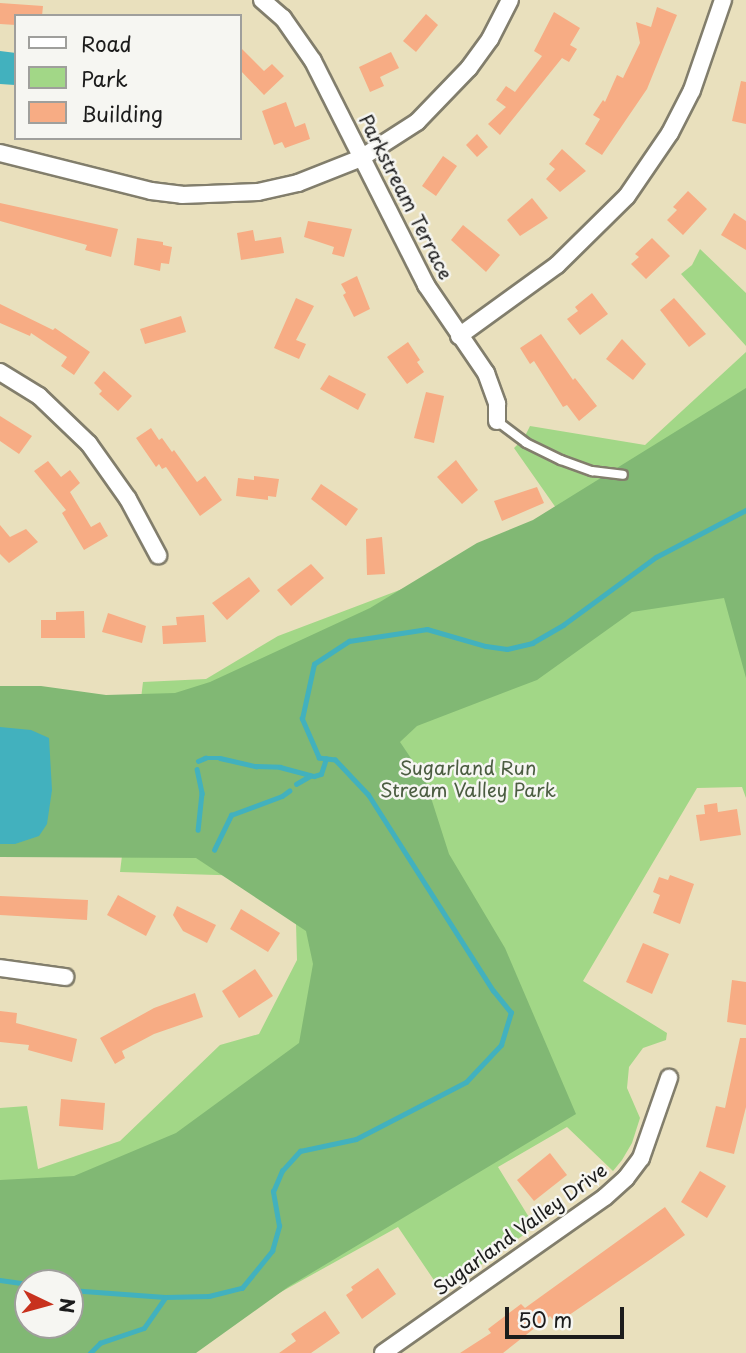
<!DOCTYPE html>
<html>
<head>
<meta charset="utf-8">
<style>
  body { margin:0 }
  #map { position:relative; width:746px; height:1353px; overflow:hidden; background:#e9e0bd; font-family:"Playpen Sans",sans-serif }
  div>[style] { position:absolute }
  .green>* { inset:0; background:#a2d787 }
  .forest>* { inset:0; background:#81b874 }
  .water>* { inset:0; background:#42b1be }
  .stream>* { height:4.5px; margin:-2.25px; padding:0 2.25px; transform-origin:2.25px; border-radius:2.25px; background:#42b1be }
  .building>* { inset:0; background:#f7ac84 }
  .roads { filter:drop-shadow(2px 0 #827e6c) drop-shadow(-2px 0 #827e6c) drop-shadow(0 2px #827e6c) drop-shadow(0 -2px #827e6c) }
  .service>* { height:8px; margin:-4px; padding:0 4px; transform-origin:4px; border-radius:4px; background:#fff }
  .minor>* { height:16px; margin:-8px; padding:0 8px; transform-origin:8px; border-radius:8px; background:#fff }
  span { translate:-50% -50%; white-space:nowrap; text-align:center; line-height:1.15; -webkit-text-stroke:5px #f6f6f2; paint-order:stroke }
  .street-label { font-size:19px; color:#1c1c1c }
  .park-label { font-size:19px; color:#4b5d41 }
  .legend { position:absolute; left:14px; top:14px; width:228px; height:126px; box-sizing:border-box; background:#f6f6f2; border:2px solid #9f9f9c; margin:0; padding:9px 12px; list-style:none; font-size:21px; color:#1c1c1c }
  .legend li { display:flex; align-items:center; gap:14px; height:35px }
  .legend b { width:35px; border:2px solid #9f9f9c }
  .north { position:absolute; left:14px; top:1269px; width:70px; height:70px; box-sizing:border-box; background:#f6f6f2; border:2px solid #9f9f9c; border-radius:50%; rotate:95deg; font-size:19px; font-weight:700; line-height:28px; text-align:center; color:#1c1c1c }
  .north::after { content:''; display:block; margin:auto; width:24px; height:32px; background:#c8321e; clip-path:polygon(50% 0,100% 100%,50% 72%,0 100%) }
  .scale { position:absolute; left:505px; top:1307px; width:119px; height:32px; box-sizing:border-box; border:4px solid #1c1c1c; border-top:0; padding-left:9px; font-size:21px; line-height:24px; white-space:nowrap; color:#1c1c1c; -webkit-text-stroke:5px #f6f6f2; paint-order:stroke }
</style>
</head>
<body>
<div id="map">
  <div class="green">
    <i style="clip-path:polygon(700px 249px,746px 293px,746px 346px,681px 274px,692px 265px)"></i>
    <i style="clip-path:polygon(evenodd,746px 352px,746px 798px,742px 787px,697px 788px,583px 981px,667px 1033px,666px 1040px,643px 1048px,629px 1067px,627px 1088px,640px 1118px,632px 1143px,622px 1160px,613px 1171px,567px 1127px,498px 1167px,535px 1227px,442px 1292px,398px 1227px,171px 1353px,0 1353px,0 1108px,27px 1106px,38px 1169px,120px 1141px,220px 1045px,259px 1034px,297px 960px,295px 887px,249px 876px,120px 872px,143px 682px,206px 679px,278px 636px,426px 580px,575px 535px,514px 448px,524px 438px,530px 426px,645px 445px,746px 352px,28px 1283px,70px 1283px,70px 1325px,28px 1325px,28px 1283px)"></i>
  </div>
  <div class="forest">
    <i style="clip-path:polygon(evenodd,746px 388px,746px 678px,724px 598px,632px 612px,537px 680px,417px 726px,400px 742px,425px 779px,449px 854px,505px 948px,576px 1114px,288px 1287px,196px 1353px,0 1353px,0 1180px,74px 1176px,176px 1133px,299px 1043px,313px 964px,306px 931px,196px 858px,0 857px,0 686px,41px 686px,106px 695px,175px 693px,210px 682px,370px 608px,477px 543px,533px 520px,746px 388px,28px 1283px,70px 1283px,70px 1325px,28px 1325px,28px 1283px)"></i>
  </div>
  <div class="water">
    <i style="clip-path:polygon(0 51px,16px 53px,15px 85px,0 84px)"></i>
    <i style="clip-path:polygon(0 727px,31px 730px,49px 738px,52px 790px,47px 824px,39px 836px,15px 844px,0 844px)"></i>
  </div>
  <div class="stream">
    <i style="left:198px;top:761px;width:8px;rotate:-23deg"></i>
    <i style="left:205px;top:758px;width:15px"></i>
    <i style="left:220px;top:758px;width:37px;rotate:13deg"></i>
    <i style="left:256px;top:766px;width:24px;rotate:2deg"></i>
    <i style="left:280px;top:767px;width:35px;rotate:15deg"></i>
    <i style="left:314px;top:776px;width:7px;rotate:-16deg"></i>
    <i style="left:321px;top:774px;width:16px;rotate:-72deg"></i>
    <i style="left:197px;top:769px;width:25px;rotate:78deg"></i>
    <i style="left:202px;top:793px;width:37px;rotate:96deg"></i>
    <i style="left:296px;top:784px;width:16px;rotate:-30deg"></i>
    <i style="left:214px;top:850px;width:39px;rotate:-64deg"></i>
    <i style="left:231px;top:815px;width:54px;rotate:-20.4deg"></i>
    <i style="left:282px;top:796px;width:9px;rotate:-36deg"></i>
    <i style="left:0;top:1280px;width:28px;rotate:8deg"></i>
    <i style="left:70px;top:1290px;width:95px;rotate:4.2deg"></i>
    <i style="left:165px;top:1297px;width:44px;rotate:-1.3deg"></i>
    <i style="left:209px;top:1296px;width:34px;rotate:-14deg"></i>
    <i style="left:242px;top:1288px;width:48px;rotate:-51deg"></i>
    <i style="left:272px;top:1251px;width:26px;rotate:-74deg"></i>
    <i style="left:279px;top:1226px;width:35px;rotate:-100deg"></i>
    <i style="left:273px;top:1192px;width:23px;rotate:-67deg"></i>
    <i style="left:282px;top:1171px;width:27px;rotate:-48deg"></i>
    <i style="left:300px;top:1151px;width:57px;rotate:-12.1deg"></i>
    <i style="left:356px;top:1139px;width:124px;rotate:-27.4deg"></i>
    <i style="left:466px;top:1082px;width:51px;rotate:-46.6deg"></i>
    <i style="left:501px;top:1045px;width:34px;rotate:-73deg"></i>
    <i style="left:511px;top:1013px;width:28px;rotate:-129deg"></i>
    <i style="left:493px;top:991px;width:232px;rotate:-122.5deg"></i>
    <i style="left:368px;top:795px;width:48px;rotate:-133.3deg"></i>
    <i style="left:335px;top:760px;width:16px;rotate:-173deg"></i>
    <i style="left:319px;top:758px;width:43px;rotate:-113.6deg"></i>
    <i style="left:302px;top:719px;width:56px;rotate:-77.7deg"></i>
    <i style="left:314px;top:664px;width:42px;rotate:-33.3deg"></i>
    <i style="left:349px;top:641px;width:79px;rotate:-8.7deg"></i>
    <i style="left:427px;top:629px;width:61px;rotate:16.1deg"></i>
    <i style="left:486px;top:646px;width:21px;rotate:8deg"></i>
    <i style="left:507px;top:649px;width:26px;rotate:-13deg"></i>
    <i style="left:532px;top:643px;width:36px;rotate:-30deg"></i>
    <i style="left:563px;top:625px;width:115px;rotate:-36.2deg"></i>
    <i style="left:656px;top:557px;width:102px;rotate:-27.6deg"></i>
    <i style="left:90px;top:1353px;width:14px;rotate:-45deg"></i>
    <i style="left:100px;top:1343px;width:46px;rotate:-18.8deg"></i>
    <i style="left:144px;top:1328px;width:37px;rotate:-55deg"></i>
  </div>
  <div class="building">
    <i style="clip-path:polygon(0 3px,43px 6px,42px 16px,16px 16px,16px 25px,0 24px)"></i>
    <i style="clip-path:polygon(657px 7px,677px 15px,647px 89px,602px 155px,585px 144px,600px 119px,593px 115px,603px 100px,605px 102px,617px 75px,623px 78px,640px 43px,636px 22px,651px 27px)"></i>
    <i style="clip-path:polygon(554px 12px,580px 28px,570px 45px,577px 49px,569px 62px,562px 58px,500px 135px,488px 124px,506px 107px,496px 100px,506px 86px,515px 92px,542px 56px,534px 51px)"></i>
    <i style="clip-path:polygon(426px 14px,438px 25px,416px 52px,403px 41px)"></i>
    <i style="clip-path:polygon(240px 47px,264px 71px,272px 64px,284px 76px,264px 95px,240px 70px)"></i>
    <i style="clip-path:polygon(391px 52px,399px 68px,380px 77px,384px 86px,370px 92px,359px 67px)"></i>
    <i style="clip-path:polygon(741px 81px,746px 82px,746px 124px,732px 121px)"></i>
    <i style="clip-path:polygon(286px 102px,295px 127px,305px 123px,310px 139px,285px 148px,282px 142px,274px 145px,262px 111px)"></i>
    <i style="clip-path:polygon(477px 134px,488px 147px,477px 157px,466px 145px)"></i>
    <i style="clip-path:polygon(562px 149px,586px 171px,560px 192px,546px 179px,555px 169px,549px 164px)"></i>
    <i style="clip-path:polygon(443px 156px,457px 166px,436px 196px,422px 186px)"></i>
    <i style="clip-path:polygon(688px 191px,707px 209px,683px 235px,667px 220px,677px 210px,673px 207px)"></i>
    <i style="clip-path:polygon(532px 198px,548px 218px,520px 236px,507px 220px)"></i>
    <i style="clip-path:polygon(0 203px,118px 229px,111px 257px,85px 250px,87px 245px,0 221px)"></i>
    <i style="clip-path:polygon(734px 213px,746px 221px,746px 250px,721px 235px)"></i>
    <i style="clip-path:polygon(308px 221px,352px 229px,344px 257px,332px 254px,334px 247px,304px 237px)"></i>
    <i style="clip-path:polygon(463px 225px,500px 255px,486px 272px,451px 240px)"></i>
    <i style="clip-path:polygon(253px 230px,255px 241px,281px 237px,284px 253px,241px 260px,237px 233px)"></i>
    <i style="clip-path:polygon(137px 238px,163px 242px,163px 245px,172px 247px,169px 264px,161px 263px,160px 271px,134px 265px)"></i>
    <i style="clip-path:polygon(652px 238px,670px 256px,646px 279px,631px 264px,639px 257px,635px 254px)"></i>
    <i style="clip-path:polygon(357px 276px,370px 309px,354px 317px,343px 295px,346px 293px,341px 284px)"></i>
    <i style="clip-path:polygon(592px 293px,608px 314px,580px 335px,567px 319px,578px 311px,575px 307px)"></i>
    <i style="clip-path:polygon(296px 298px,314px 306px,296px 340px,306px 344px,299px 359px,274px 348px)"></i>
    <i style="clip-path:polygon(674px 298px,706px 334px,689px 347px,660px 310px)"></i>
    <i style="clip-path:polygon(0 304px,53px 330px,55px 328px,90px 352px,74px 375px,61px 366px,67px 357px,31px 333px,30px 336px,0 323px)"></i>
    <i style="clip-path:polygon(181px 316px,186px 332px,145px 344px,140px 329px)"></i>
    <i style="clip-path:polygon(541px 334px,573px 380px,575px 378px,597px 406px,579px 421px,567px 405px,563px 407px,534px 361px,530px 364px,520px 348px)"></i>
    <i style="clip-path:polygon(622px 339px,646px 364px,633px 380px,606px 359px)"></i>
    <i style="clip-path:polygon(408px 342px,420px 360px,417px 362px,424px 372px,407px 384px,387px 357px)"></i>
    <i style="clip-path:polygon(104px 371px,132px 396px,118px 411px,99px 394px,102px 391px,94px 383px)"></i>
    <i style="clip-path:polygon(329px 375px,366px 394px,358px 410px,320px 389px)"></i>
    <i style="clip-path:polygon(426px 392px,444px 396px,434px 443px,414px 438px)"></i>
    <i style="clip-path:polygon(0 416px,32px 436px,19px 454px,0 441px)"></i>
    <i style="clip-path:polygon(151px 428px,159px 440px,162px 438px,172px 452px,174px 450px,197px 482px,205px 476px,222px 500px,200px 516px,166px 467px,162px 469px,159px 464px,156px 467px,136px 438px)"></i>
    <i style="clip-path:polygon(456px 460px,478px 490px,462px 504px,437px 477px)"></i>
    <i style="clip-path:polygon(48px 461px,61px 477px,70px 470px,80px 483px,70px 492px,91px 527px,100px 522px,108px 536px,84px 550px,62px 513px,66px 510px,34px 471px)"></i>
    <i style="clip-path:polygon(254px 476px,279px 479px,276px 497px,268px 496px,268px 500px,236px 496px,238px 478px,254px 480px)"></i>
    <i style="clip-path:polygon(321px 484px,358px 509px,346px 526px,311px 499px)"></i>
    <i style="clip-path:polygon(537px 487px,544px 503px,502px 521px,494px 501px)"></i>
    <i style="clip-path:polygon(0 525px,10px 537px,26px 529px,38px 542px,9px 563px,0 554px)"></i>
    <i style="clip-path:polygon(382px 537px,385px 574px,367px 575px,366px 539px)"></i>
    <i style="clip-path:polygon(311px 564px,324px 578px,291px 606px,277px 590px)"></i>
    <i style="clip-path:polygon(249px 577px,260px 591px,227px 620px,212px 603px)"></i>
    <i style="clip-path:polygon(84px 611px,85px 638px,41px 638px,41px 620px,56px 620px,56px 612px)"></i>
    <i style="clip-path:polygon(108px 613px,146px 626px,142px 643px,102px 632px)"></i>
    <i style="clip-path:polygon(204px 615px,206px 642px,163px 644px,162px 626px,177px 625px,176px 617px)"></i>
    <i style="clip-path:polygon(717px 803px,718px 812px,737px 809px,741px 835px,700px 841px,696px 815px,705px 814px,704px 805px)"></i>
    <i style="clip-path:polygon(670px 875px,694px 884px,680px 924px,653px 913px,660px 895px,653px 892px,659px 877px,668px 880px)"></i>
    <i style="clip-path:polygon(118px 895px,156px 916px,146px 936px,107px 915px)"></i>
    <i style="clip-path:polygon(0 896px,88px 900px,87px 920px,0 915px)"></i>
    <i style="clip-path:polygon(177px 906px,216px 925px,207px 943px,183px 931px,173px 915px)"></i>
    <i style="clip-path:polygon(241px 909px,280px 933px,268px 952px,230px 929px)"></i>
    <i style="clip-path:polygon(643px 943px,669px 954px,652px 994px,626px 982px)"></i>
    <i style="clip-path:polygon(255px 969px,273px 996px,239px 1018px,222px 991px)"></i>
    <i style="clip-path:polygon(732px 980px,746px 982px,746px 1025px,727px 1022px)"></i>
    <i style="clip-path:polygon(195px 993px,203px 1017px,154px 1034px,122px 1051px,125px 1058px,115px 1064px,100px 1038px,154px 1008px)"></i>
    <i style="clip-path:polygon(0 1011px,17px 1013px,16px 1023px,77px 1039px,72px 1062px,28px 1050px,29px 1045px,0 1042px)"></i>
    <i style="clip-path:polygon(740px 1038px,746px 1038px,746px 1107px,734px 1154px,706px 1147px,716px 1106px,725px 1108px)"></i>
    <i style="clip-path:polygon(61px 1099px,105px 1103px,103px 1130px,59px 1126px)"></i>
    <i style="clip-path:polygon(550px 1153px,567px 1175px,534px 1201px,517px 1180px)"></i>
    <i style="clip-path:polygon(700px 1171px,726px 1186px,707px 1218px,681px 1202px)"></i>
    <i style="clip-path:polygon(665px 1207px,685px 1235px,651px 1259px,556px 1324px,550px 1316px,503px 1353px,460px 1353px,491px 1333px,488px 1329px,521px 1304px,525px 1308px)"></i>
    <i style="clip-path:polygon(378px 1268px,396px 1294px,362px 1319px,346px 1295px,353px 1290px,351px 1287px)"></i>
    <i style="clip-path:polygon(325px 1311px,340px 1333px,311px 1353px,279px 1353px,296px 1341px,291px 1334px)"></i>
  </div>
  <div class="roads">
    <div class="service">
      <i style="left:497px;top:421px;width:36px;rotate:37deg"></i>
      <i style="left:526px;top:443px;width:39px;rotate:26deg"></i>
      <i style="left:561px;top:460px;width:33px;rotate:20deg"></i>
      <i style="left:592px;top:471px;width:31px;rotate:7deg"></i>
    </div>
    <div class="minor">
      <i style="left:262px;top:0;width:28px;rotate:41deg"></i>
      <i style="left:283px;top:18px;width:52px;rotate:55.1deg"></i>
      <i style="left:313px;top:61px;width:251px;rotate:63.2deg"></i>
      <i style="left:426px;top:285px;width:107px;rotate:55.7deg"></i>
      <i style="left:486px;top:373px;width:33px;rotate:70deg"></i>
      <i style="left:497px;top:404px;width:17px;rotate:90deg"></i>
      <i style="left:0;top:153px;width:156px;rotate:14.1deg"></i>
      <i style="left:151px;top:191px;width:31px;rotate:7deg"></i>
      <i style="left:182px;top:195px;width:76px;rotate:-2.3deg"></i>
      <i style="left:258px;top:192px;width:41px;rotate:-12.7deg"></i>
      <i style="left:298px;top:183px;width:68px;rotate:-21.6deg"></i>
      <i style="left:361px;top:158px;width:67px;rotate:-32.7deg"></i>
      <i style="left:417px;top:122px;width:75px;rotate:-46.1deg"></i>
      <i style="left:469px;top:68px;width:36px;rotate:-54deg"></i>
      <i style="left:490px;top:39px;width:44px;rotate:-62.9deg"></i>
      <i style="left:459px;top:336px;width:121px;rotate:-35.9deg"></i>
      <i style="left:557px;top:265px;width:98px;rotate:-44.6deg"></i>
      <i style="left:627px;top:196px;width:76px;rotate:-55.7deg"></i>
      <i style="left:670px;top:133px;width:48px;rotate:-62.9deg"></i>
      <i style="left:692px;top:90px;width:95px;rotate:-71deg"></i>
      <i style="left:0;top:372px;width:46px;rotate:31.6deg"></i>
      <i style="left:39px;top:396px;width:69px;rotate:43.8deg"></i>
      <i style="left:89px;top:444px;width:67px;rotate:54.7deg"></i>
      <i style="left:128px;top:499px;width:64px;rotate:61.8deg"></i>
      <i style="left:0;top:968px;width:66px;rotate:7.9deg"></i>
      <i style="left:383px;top:1353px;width:271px;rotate:-35.1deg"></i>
      <i style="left:605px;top:1197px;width:28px;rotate:-42deg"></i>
      <i style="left:626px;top:1178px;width:25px;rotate:-53deg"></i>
      <i style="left:641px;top:1158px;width:85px;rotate:-70.7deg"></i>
    </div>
  </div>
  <div class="street-label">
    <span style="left:406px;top:197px;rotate:63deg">Parkstream Terrace</span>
    <span style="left:520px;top:1229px;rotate:-36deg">Sugarland Valley Drive</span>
  </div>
  <div class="park-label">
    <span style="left:468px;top:779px">Sugarland Run<br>Stream Valley Park</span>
  </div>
  <ul class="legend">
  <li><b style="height:9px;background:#fff"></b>Road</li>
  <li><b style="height:19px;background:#a2d787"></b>Park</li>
  <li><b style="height:19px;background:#f7ac84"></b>Building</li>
  </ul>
  <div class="north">N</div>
  <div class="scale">50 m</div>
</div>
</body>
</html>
